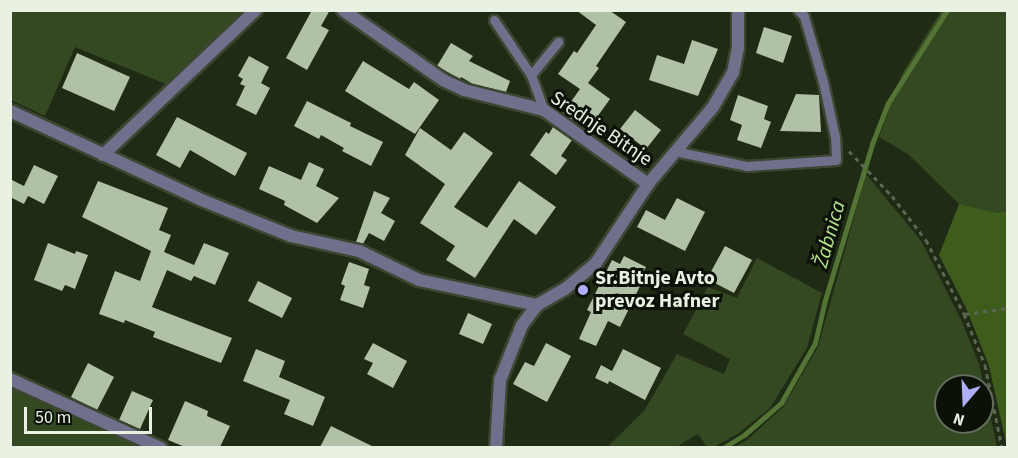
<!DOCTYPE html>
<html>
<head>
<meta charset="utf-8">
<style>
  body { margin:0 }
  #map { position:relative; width:1018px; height:458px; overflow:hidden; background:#1f2b14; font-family:"Source Sans 3",sans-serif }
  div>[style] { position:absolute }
  .green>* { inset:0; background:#344821 }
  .forest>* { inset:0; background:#3e5d1d }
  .stream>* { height:5px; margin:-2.5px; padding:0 2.5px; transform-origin:2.5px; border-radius:2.5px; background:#547435 }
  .building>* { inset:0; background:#b1c1a5 }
  .path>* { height:3px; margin-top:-1.5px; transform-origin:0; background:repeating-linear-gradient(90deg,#5c6753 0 4.5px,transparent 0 9px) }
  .roads { filter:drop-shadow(2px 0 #3b4731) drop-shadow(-2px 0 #3b4731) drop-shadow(0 2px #3b4731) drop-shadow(0 -2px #3b4731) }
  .service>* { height:9px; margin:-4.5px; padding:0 4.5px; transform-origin:4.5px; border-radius:4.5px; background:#70708d }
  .minor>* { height:12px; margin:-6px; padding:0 6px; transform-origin:6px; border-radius:6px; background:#70708d }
  .dots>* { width:16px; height:16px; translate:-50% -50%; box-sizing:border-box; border:3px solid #0c1107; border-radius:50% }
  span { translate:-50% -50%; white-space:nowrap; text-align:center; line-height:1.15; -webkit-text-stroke:6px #0c1107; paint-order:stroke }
  .street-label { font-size:20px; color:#e8f1e2 }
  .poi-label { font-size:20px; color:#e8f1e2; font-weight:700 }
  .left { translate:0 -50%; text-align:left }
  .water-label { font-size:21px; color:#b5e58b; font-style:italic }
  .frame { position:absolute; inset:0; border:12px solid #e8f1e2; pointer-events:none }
  .north { position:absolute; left:934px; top:374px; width:60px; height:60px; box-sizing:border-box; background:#0c1107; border:2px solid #646b5f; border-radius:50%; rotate:199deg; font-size:16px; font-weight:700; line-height:24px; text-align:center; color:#e8f1e2 }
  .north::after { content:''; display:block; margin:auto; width:21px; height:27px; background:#afaefa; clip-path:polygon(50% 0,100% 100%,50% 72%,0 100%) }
  .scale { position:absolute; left:24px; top:407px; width:128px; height:27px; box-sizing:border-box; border:3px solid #e8f1e2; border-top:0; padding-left:8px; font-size:18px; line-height:21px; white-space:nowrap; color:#e8f1e2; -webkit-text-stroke:4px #0c1107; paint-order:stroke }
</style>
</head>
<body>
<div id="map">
  <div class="green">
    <i style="clip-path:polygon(11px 11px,246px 11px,168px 85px,75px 47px,45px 116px,11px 100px)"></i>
    <i style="clip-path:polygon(941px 11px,1007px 11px,1007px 211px,998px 213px,959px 204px,908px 154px,879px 137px,902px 74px)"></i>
    <i style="clip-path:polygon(evenodd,866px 174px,922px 242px,963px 324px,979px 364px,997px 447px,734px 447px,747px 440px,783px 407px,818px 347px,866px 174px,946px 386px,982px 386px,982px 422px,946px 422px,946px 386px)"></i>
    <i style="clip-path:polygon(757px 258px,822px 293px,807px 348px,770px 408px,739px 433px,714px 447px,707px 447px,698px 434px,679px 445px,680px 447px,607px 447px,644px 411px,677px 354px,724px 374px,730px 359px,683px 334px,708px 287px,737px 298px)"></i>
    <i style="clip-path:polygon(10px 384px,150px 447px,11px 447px)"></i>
  </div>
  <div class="forest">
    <i style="clip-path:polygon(959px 204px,998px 213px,1007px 211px,1007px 447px,989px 366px,967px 310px,939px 255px)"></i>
  </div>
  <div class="stream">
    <i style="left:723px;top:448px;width:25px;rotate:-32deg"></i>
    <i style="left:744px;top:435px;width:49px;rotate:-40.9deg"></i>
    <i style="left:781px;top:403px;width:69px;rotate:-60.5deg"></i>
    <i style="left:815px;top:343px;width:44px;rotate:-76.9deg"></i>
    <i style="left:825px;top:300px;width:163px;rotate:-73.2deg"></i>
    <i style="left:872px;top:144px;width:44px;rotate:-68.7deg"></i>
    <i style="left:888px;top:103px;width:110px;rotate:-57.6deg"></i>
  </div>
  <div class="building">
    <i style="clip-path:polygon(312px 10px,330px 10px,321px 26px,329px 30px,307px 70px,286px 58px)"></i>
    <i style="clip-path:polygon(576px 10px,609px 10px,626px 22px,596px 66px,599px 68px,588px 83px,610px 99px,587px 131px,563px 113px,580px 89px,558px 74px,574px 51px,577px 53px,596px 25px)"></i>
    <i style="clip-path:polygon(764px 27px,792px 36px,783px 63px,756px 53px)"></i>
    <i style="clip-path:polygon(692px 40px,718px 49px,698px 96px,649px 80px,657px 55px,684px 64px)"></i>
    <i style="clip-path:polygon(451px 43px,473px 56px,469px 61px,510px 81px,506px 92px,473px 84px,461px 77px,460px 79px,437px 66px)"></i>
    <i style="clip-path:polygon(77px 53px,130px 77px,114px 111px,62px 88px)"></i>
    <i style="clip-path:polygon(249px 56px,269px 67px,261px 83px,270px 88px,256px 115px,236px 105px,245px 86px,240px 84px,243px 79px,238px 76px)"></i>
    <i style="clip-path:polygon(363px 61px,409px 89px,414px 82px,439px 100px,415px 134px,345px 91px)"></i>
    <i style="clip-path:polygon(796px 94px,819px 95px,821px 132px,780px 131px)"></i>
    <i style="clip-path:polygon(738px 95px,768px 106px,764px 119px,771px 122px,761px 148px,737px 140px,742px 125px,730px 120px)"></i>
    <i style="clip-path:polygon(307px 101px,351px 123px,350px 126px,383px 142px,371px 166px,342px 151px,344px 148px,321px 135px,319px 139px,294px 126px)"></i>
    <i style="clip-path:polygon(635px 110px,661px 130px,646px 149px,620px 129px)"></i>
    <i style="clip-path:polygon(177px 117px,247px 153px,235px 176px,190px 150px,180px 168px,156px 155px)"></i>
    <i style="clip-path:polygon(553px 127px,572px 140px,561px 156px,567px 160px,556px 175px,530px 155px,546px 132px,549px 134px)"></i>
    <i style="clip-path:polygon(420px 128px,451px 150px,464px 132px,493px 153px,454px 207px,487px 228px,519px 181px,556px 207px,536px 235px,514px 219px,475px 278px,446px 260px,455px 246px,420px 223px,445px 184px,405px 155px)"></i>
    <i style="clip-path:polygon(309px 162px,324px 169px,316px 186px,339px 198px,317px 223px,284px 205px,285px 201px,259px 189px,269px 166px,301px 180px)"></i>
    <i style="clip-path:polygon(34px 165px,58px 176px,44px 204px,28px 196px,24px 204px,10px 197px,10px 179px,24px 186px)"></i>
    <i style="clip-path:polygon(98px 181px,168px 208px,159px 230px,171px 235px,164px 252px,194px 265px,204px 243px,229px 253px,215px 285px,194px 276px,191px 281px,167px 270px,152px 307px,232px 338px,221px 363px,153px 337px,155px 332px,125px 320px,124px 323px,99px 314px,115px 271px,140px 281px,151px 251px,82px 217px)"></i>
    <i style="clip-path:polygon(374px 191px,390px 198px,381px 213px,395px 221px,384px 241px,369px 233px,363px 244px,356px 242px)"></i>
    <i style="clip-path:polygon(677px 198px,705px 212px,685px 251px,637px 227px,646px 210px,665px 220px)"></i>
    <i style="clip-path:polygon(48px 243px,75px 254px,76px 251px,88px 255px,75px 289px,65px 285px,62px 291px,34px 280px)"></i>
    <i style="clip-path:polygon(725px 246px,752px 260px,734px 293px,707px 279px)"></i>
    <i style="clip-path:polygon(624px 256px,646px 267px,642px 274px,645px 276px,620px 327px,608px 321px,596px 346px,579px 339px,591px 312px,587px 310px,612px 260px,620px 264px)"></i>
    <i style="clip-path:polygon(349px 262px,369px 269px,364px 285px,370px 287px,363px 308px,340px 300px,345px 286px,341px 284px)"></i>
    <i style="clip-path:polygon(258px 281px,292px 298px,282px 318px,248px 301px)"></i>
    <i style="clip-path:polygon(468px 313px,492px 324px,483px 344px,459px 334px)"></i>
    <i style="clip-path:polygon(373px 343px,407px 361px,393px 388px,367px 374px,373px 363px,364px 359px)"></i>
    <i style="clip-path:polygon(546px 343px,571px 356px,547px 402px,513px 384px,525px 362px,534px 366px)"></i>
    <i style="clip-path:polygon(256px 349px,285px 361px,279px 377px,325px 397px,313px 426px,284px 414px,290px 400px,243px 381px)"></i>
    <i style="clip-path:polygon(623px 349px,661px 368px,645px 400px,609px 381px,608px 384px,595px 378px,601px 365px,612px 371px)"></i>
    <i style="clip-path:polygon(88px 363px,114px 377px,97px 410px,71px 397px)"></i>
    <i style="clip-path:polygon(132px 391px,153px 400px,140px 429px,119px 420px)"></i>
    <i style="clip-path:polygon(185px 401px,208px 411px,207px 416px,230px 426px,220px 447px,185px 447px,168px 440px)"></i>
    <i style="clip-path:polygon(331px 426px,374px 447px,320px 447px)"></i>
  </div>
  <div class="path">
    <i style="left:849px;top:151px;width:62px;rotate:46.3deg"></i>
    <i style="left:892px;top:196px;width:56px;rotate:52.3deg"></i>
    <i style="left:926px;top:240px;width:83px;rotate:62.8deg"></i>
    <i style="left:964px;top:314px;width:55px;rotate:67.6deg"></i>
    <i style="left:985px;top:365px;width:85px;rotate:78.4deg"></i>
    <i style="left:965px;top:314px;width:43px;rotate:-7.9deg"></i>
  </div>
  <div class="roads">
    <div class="service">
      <i style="left:494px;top:20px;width:66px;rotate:56.1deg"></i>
      <i style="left:531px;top:75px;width:37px;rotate:70deg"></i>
      <i style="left:531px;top:75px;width:43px;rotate:-50.7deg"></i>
      <i style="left:674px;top:151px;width:75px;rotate:11.6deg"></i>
      <i style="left:747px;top:166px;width:89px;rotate:-3.9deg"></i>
      <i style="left:836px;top:160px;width:23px;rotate:-92deg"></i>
      <i style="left:835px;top:137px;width:56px;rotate:-102.3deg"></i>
      <i style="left:823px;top:82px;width:69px;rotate:-106.1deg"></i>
      <i style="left:804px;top:16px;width:8px;rotate:-135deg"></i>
    </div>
    <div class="minor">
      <i style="left:343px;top:10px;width:122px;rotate:35deg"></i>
      <i style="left:443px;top:80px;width:23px;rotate:25deg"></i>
      <i style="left:464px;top:90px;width:82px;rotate:14deg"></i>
      <i style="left:544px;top:110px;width:128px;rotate:35.4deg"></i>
      <i style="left:10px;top:111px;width:214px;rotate:24.9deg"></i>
      <i style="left:204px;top:201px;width:94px;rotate:21.9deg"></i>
      <i style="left:291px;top:236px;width:70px;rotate:12.4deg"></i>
      <i style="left:359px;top:251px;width:67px;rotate:25.8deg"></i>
      <i style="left:419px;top:280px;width:121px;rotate:12deg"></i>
      <i style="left:103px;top:155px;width:211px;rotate:-43.5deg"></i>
      <i style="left:10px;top:379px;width:166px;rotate:24.6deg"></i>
      <i style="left:496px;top:448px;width:68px;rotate:-86.6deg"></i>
      <i style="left:500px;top:380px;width:59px;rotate:-68.2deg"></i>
      <i style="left:522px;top:325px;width:25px;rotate:-53deg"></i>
      <i style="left:537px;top:305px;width:32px;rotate:-30deg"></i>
      <i style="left:565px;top:289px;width:40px;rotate:-40deg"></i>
      <i style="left:596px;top:263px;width:95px;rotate:-56.6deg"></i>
      <i style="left:648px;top:184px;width:101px;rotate:-49.8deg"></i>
      <i style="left:713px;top:107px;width:39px;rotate:-60deg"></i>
      <i style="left:733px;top:73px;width:25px;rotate:-79deg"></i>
      <i style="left:738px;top:48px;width:38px;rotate:-90deg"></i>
    </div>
  </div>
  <div class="dots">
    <i style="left:583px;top:290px;background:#afaefa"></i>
  </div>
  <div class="street-label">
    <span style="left:601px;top:129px;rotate:34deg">Srednje Bitnje</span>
  </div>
  <div class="poi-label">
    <span class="left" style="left:595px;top:290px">Sr.Bitnje Avto<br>prevoz Hafner</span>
  </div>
  <div class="water-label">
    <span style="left:829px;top:234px;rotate:-74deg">Žabnica</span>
  </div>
  <div class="frame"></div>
  <div class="north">N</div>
  <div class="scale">50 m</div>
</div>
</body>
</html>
